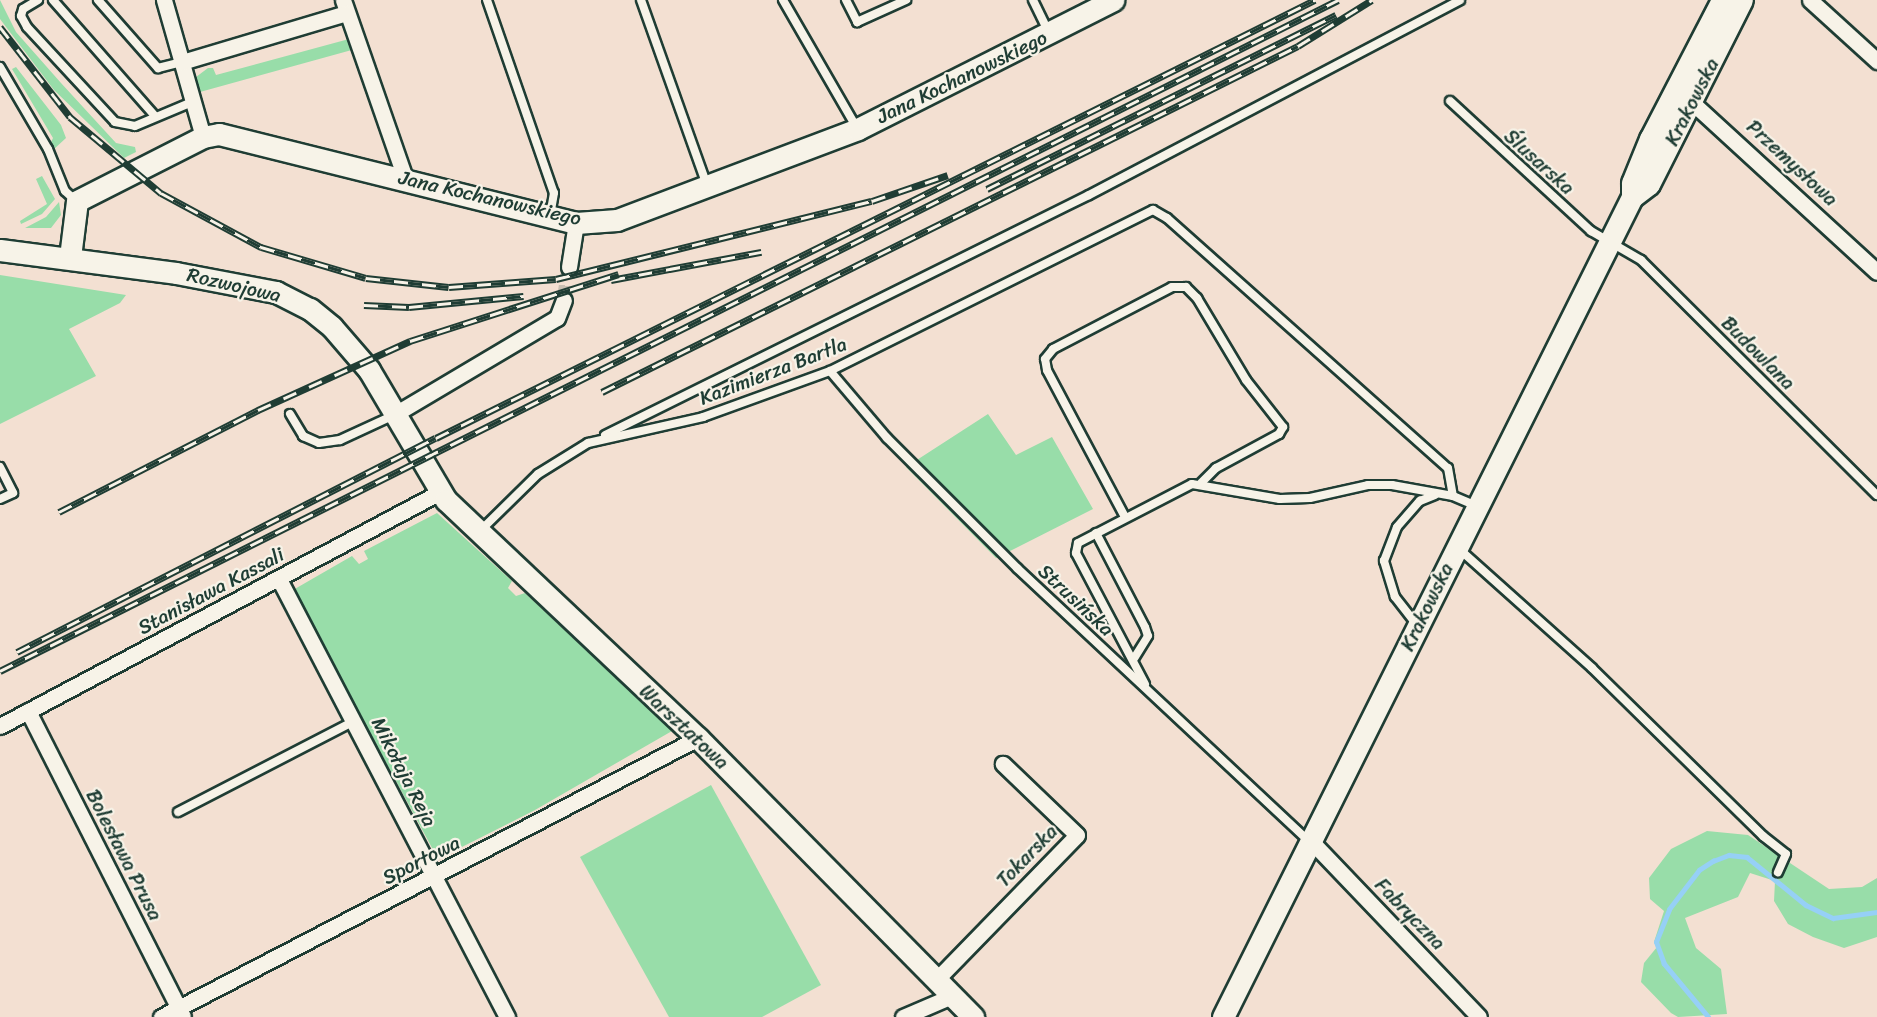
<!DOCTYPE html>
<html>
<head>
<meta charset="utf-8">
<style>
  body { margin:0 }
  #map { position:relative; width:1877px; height:1017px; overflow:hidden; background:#f3e0d2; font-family:Sriracha,sans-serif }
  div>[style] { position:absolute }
  .green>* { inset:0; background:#98dda9 }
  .stream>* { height:4.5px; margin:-2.25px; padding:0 2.25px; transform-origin:2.25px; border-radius:2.25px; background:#96d0f6 }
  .street-tunnel>* { height:15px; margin-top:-7.5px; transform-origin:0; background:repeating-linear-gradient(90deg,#c9bfb2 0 15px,transparent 0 23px) }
  .roads { filter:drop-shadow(2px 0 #1f3d34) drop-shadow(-2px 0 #1f3d34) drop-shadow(0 2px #1f3d34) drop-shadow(0 -2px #1f3d34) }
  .lane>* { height:8px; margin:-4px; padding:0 4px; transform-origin:4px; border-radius:4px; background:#f7f3e8 }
  .street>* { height:15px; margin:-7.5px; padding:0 7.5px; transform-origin:7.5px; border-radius:7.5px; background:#f7f3e8 }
  .secondary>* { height:21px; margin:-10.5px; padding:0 10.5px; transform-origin:10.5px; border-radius:10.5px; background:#f7f3e8 }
  .rail>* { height:7px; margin-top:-3.5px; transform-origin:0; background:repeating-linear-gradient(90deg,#f7f3e8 0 14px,#1f3d34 0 28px); box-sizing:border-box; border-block:2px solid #1f3d34 }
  span { translate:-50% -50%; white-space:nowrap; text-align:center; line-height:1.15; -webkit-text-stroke:4.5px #f7f3e8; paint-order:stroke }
  .street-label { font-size:20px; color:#1f3d34 }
</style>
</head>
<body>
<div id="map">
  <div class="green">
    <i style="clip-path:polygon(0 0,16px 32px,61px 83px,116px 143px,135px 147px,136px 152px,124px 158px,54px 90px,0 19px)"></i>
    <i style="clip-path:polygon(349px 39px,359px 48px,200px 92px,196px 77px,208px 68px,213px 68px,216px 75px)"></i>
    <i style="clip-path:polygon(16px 67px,61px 125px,66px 138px,53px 150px,48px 149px,53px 138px,12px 69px)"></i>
    <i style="clip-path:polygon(42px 176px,55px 199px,42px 214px,21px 224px,20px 221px,47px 204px,36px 179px)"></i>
    <i style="clip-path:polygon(59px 202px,61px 215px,51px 228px,25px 228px,46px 217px)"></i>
    <i style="clip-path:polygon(0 275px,126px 295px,120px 303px,69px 329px,96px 376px,0 424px)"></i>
    <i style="clip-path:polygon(988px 414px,1016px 455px,1052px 437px,1093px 509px,996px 558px,906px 467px)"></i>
    <i style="clip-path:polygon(437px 513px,512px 581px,508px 588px,516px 596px,525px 593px,672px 731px,535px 810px,438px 859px,293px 590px,352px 556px,359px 564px,368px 559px,364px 551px)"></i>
    <i style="clip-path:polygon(711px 785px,821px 985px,762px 1017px,669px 1017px,580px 857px)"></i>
    <i style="clip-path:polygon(1707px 831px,1748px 835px,1829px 889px,1862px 887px,1877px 878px,1877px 937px,1844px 948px,1813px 937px,1788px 924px,1774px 901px,1775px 881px,1750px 873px,1738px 897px,1685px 918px,1696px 948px,1721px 969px,1727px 1014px,1678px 1017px,1671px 1013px,1641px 982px,1644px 963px,1657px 947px,1654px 942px,1664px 911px,1650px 899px,1649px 878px,1671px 849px)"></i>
  </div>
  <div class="stream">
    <i style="left:1708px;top:1017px;width:69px;rotate:-129.7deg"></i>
    <i style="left:1664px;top:964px;width:23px;rotate:-110deg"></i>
    <i style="left:1656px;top:942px;width:35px;rotate:-68deg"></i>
    <i style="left:1669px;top:909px;width:49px;rotate:-52.4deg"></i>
    <i style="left:1699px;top:870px;width:17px;rotate:-33deg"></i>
    <i style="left:1713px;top:861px;width:17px;rotate:-21deg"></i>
    <i style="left:1729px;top:855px;width:18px;rotate:6deg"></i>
    <i style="left:1747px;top:857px;width:76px;rotate:39.1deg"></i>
    <i style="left:1806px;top:905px;width:30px;rotate:26deg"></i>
    <i style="left:1833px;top:918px;width:44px;rotate:-7.8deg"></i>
  </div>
  <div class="street-tunnel">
    <i style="left:564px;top:300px;width:33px;rotate:-81deg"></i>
  </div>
  <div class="roads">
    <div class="lane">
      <i style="left:38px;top:0;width:17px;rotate:149deg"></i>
      <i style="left:23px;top:9px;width:7px;rotate:106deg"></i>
      <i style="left:21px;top:16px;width:13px;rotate:61deg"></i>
      <i style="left:27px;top:27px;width:129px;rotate:47.2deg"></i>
      <i style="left:115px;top:122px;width:20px;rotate:11deg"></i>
      <i style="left:135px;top:126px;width:62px;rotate:-22.8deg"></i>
      <i style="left:53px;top:0;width:154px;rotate:48.7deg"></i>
      <i style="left:98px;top:0;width:91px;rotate:48.6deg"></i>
      <i style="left:158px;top:68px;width:25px;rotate:-14deg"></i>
      <i style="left:487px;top:0;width:204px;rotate:70.9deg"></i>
      <i style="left:554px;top:193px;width:22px;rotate:100deg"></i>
      <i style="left:641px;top:0;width:196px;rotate:70.4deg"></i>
      <i style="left:783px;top:0;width:148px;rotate:60deg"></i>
      <i style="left:846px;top:0;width:25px;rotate:63deg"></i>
      <i style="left:857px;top:22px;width:54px;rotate:-24.2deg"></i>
      <i style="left:1033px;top:0;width:34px;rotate:64deg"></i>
      <i style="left:0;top:67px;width:95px;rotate:59.7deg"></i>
      <i style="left:48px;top:149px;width:45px;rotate:68deg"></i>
      <i style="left:65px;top:191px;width:15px;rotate:42deg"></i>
      <i style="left:1450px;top:101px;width:192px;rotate:42.7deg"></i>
      <i style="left:1591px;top:231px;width:58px;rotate:30.1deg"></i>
      <i style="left:1641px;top:260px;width:333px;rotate:44.9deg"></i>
      <i style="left:830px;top:371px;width:88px;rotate:49.6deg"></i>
      <i style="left:887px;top:438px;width:184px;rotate:45deg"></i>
      <i style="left:1017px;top:568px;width:400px;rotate:43.1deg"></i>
      <i style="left:290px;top:414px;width:26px;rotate:59deg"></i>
      <i style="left:303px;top:436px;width:17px;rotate:24deg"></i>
      <i style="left:319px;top:443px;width:21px;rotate:-8deg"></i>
      <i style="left:340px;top:440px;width:60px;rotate:-24.8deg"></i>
      <i style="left:605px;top:435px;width:540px;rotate:-26.38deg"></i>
      <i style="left:1089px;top:195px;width:419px;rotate:-27.7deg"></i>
      <i style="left:0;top:467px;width:29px;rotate:63deg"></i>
      <i style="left:13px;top:493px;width:14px;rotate:155deg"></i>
      <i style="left:1125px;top:517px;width:166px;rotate:-118deg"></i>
      <i style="left:1047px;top:370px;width:11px;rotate:-100deg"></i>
      <i style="left:1045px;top:359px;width:13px;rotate:-51deg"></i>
      <i style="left:1053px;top:349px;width:134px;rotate:-27.5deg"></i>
      <i style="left:1172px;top:287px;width:14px"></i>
      <i style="left:1186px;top:287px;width:16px;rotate:45deg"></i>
      <i style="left:1197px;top:298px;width:96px;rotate:59.1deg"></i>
      <i style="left:1246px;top:380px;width:60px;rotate:51.8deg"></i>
      <i style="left:1283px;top:427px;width:8px;rotate:120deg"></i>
      <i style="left:1279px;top:434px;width:72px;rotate:151.6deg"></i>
      <i style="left:1216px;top:468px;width:21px;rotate:135deg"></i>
      <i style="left:481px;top:530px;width:80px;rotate:-44.5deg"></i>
      <i style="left:538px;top:474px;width:59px;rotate:-31.8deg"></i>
      <i style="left:588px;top:443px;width:118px;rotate:-12.7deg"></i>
      <i style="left:703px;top:417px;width:135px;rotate:-19.9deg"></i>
      <i style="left:830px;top:371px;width:361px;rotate:-26.5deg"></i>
      <i style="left:1153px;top:210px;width:16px;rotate:30deg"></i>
      <i style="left:1167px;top:218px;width:376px;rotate:41.7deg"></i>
      <i style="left:1448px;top:468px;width:28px;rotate:80deg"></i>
      <i style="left:1096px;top:533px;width:106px;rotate:62.5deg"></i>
      <i style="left:1145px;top:627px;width:9px;rotate:72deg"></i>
      <i style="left:1148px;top:636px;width:26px;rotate:122deg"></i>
      <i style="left:1458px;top:548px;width:180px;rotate:41.8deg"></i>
      <i style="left:1592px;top:668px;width:240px;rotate:44.5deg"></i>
      <i style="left:1763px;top:836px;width:29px;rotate:38deg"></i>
      <i style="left:1786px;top:854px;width:20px;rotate:114deg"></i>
      <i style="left:1417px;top:625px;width:36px;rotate:-128deg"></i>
      <i style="left:1395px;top:597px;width:38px;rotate:-107deg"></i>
      <i style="left:1384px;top:561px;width:36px;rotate:-69deg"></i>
      <i style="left:1397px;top:527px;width:35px;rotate:-49deg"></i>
      <i style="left:1420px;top:501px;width:16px;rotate:-22deg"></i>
      <i style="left:1145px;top:684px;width:148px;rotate:-117.8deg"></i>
      <i style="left:1076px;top:553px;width:10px;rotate:-79deg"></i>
      <i style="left:1078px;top:543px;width:128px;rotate:-27.4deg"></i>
      <i style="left:1192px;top:484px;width:89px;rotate:9.7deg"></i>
      <i style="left:1280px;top:499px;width:30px;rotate:-2deg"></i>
      <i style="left:1310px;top:498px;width:59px;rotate:-12.6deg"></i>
      <i style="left:1368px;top:485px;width:24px"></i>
      <i style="left:1392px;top:485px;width:62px;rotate:10.2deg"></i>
      <i style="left:1453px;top:496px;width:25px;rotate:23deg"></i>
      <i style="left:178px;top:812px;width:198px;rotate:-27.3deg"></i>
    </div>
    <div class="street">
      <i style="left:164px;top:0;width:142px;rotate:74.1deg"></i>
      <i style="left:343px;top:0;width:188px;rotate:70.8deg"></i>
      <i style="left:1810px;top:0;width:91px;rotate:42.3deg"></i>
      <i style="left:182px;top:62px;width:171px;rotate:-16.6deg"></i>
      <i style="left:1685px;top:96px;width:260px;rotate:42.5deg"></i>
      <i style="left:569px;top:267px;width:45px;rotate:-81deg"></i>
      <i style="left:395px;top:414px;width:188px;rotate:-30.7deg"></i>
      <i style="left:557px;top:318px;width:19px;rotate:-69deg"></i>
      <i style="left:279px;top:579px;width:494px;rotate:62.5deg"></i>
      <i style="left:28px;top:711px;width:342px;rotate:63.1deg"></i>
      <i style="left:0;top:726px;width:498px;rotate:-28deg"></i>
      <i style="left:1311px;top:841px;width:243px;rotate:46.3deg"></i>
      <i style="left:936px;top:980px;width:202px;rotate:-45.8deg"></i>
      <i style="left:1077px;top:835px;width:103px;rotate:-136.2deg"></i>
      <i style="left:161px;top:1017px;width:605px;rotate:-27.45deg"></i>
      <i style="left:903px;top:1017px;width:53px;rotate:-23.2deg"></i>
    </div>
    <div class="secondary">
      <i style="left:1632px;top:197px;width:14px;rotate:-90deg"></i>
      <i style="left:1632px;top:183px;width:48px;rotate:-67.8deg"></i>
      <i style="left:1650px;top:139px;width:157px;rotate:-62.6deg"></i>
      <i style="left:0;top:250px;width:177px;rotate:7.4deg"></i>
      <i style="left:176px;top:273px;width:102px;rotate:10.8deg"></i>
      <i style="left:276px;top:292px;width:38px;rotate:27deg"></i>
      <i style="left:310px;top:309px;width:28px;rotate:39deg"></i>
      <i style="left:332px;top:327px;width:57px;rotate:49.3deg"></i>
      <i style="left:369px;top:370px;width:151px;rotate:59.4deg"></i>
      <i style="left:446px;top:500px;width:347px;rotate:43.4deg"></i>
      <i style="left:698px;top:738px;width:392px;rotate:45.4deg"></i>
      <i style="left:70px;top:257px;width:56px;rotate:-82.9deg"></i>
      <i style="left:77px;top:201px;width:141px;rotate:-26.9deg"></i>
      <i style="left:203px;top:137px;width:16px;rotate:-11deg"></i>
      <i style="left:219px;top:134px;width:368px;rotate:14deg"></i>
      <i style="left:576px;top:223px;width:41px;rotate:-4.2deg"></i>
      <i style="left:617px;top:220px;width:258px;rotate:-20.7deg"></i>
      <i style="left:858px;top:129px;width:286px;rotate:-26.8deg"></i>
      <i style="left:1223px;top:1017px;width:916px;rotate:-63.49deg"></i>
      <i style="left:1632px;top:197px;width:21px;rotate:-37deg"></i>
      <i style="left:1649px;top:184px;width:206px;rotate:-63.2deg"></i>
    </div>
  </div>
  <div class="rail">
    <i style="left:0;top:27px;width:114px;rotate:52.1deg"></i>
    <i style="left:70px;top:117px;width:119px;rotate:39.9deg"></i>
    <i style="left:161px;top:193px;width:114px;rotate:28.4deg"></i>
    <i style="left:261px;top:247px;width:109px;rotate:16.4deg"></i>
    <i style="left:366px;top:278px;width:83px;rotate:6.2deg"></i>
    <i style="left:449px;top:287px;width:107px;rotate:-4.3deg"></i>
    <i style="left:556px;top:279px;width:325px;rotate:-13.9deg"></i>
    <i style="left:872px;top:201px;width:80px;rotate:-18.9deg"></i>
    <i style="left:987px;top:189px;width:390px;rotate:-26.5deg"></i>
    <i style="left:611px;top:280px;width:153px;rotate:-10.6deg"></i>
    <i style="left:364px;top:305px;width:45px;rotate:2.5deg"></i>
    <i style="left:409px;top:307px;width:115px;rotate:-5.5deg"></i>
    <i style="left:602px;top:392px;width:777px;rotate:-26.43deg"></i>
    <i style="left:1298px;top:46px;width:87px;rotate:-31.9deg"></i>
    <i style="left:59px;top:512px;width:224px;rotate:-27.1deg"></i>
    <i style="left:258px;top:410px;width:167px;rotate:-24.4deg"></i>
    <i style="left:410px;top:341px;width:219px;rotate:-17.8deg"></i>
    <i style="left:17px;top:652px;width:470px;rotate:-27.1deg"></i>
    <i style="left:436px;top:438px;width:982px;rotate:-26.49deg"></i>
    <i style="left:0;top:671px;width:1497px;rotate:-26.63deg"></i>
  </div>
  <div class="street-label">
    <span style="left:962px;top:77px;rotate:-26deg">Jana Kochanowskiego</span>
    <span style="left:1692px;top:102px;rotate:-63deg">Krakowska</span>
    <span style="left:1539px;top:162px;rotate:42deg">Ślusarska</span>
    <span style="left:1792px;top:163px;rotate:43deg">Przemysłowa</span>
    <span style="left:490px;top:198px;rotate:13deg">Jana Kochanowskiego</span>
    <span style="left:234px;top:285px;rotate:13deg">Rozwojowa</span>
    <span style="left:1758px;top:353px;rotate:45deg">Budowlana</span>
    <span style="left:773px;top:371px;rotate:-21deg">Kazimierza Bartla</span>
    <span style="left:211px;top:591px;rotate:-28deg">Stanisława Kassali</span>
    <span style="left:1076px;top:600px;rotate:43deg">Strusińska</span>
    <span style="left:1427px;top:607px;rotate:-64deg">Krakowska</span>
    <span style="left:684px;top:727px;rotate:43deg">Warsztatowa</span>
    <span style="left:404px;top:772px;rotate:63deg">Mikołaja Reja</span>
    <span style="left:124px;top:855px;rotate:63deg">Bolesława Prusa</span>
    <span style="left:1027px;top:856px;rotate:-46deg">Tokarska</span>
    <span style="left:421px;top:860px;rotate:-27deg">Sportowa</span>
    <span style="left:1410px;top:914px;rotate:46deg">Fabryczna</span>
  </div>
</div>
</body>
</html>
